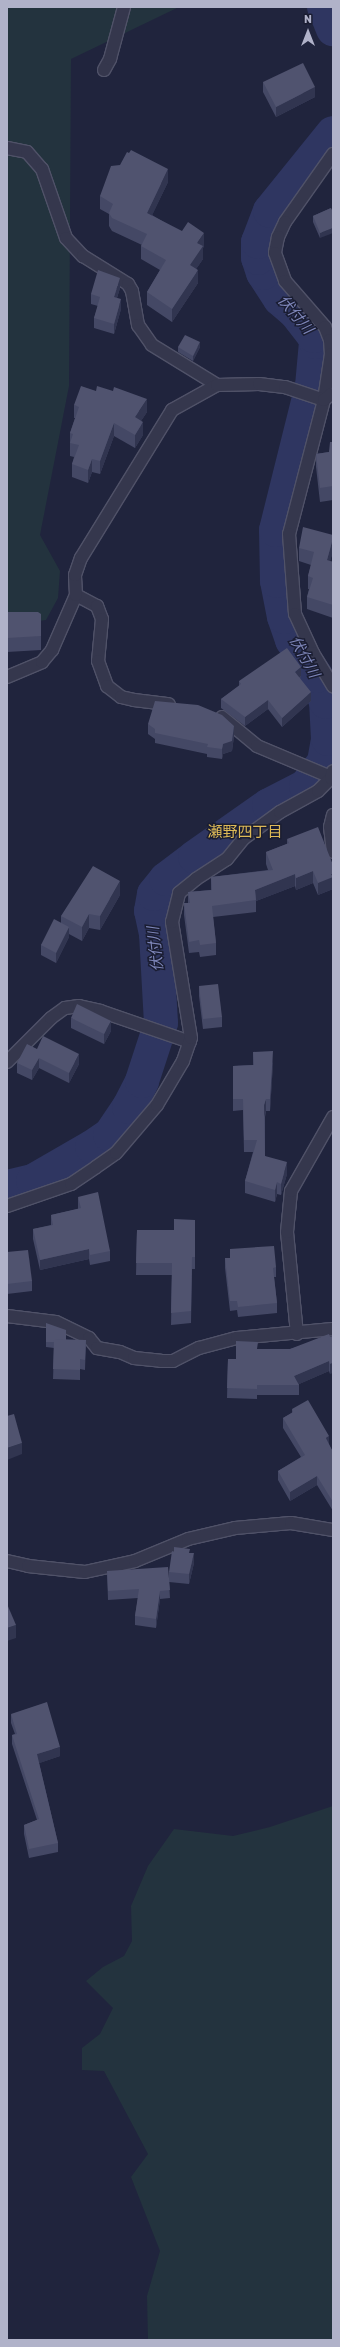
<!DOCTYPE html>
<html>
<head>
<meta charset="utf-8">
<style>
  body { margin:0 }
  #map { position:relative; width:340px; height:2347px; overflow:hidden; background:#20243d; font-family:Rubik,"Noto Sans JP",sans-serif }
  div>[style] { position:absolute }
  .green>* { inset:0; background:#23333e }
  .river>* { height:34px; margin:-17px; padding:0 17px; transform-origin:17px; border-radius:17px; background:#2f3661 }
  .roads { filter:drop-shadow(1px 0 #505268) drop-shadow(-1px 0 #505268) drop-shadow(0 1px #505268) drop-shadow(0 -1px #505268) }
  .street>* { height:12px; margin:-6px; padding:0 6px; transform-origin:6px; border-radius:6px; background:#35374d }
  .wall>* { inset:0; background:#444865 }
  .shaded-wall>* { inset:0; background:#313550 }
  .building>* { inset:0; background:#50536f }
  span { translate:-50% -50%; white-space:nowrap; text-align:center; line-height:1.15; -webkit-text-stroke:3px #1a1d32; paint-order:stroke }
  .water-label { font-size:15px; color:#7d85b8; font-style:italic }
  .neighbourhood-label { font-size:15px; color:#ddb957 }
  .frame { position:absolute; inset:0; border:8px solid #b0b2c9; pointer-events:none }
  .north { position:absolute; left:288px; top:12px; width:40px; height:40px; -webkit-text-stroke:3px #1a1d32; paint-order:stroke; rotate:0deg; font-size:11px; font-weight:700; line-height:16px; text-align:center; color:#b0b2c9 }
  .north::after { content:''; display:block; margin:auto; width:14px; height:18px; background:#b0b2c9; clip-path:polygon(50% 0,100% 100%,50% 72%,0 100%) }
</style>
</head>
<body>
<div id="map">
  <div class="green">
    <i style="clip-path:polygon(7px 7px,179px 7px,71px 59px,69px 386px,40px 535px,60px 571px,58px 598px,46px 620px,7px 626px)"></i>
    <i style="clip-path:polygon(333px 1806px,333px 2340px,148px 2340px,147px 2296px,160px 2251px,131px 2177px,148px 2154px,104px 2071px,82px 2070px,82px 2048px,100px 2034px,113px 2008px,86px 1981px,103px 1967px,124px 1956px,132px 1941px,131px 1906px,148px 1866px,174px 1829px,233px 1836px,270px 1827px)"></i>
  </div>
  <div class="river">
    <i style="left:324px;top:7px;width:24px;rotate:68deg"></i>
    <i style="left:7px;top:1187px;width:27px;rotate:-13deg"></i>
    <i style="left:33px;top:1181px;width:68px;rotate:-30deg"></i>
    <i style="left:92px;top:1147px;width:22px;rotate:-34deg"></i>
    <i style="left:110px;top:1135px;width:34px;rotate:-56deg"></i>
    <i style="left:129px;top:1107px;width:29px;rotate:-63deg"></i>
    <i style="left:142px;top:1081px;width:61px;rotate:-71.9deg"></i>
    <i style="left:161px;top:1023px;width:89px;rotate:-93.2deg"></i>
    <i style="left:156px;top:934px;width:24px;rotate:-102deg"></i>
    <i style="left:151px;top:911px;width:17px;rotate:-80deg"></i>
    <i style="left:154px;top:894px;width:19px;rotate:-51deg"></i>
    <i style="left:166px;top:879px;width:36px;rotate:-37deg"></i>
    <i style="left:195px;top:857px;width:90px;rotate:-35.1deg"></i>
    <i style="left:269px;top:805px;width:42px;rotate:-27.2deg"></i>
    <i style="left:306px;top:786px;width:30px;rotate:-53deg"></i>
    <i style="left:324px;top:762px;width:23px;rotate:-80deg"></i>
    <i style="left:328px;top:739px;width:37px;rotate:-93deg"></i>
    <i style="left:326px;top:702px;width:28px;rotate:-111deg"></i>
    <i style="left:316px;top:676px;width:43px;rotate:-123.7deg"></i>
    <i style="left:292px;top:640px;width:24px;rotate:-109deg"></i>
    <i style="left:284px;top:617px;width:37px;rotate:-101deg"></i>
    <i style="left:277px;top:581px;width:51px;rotate:-91.1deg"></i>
    <i style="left:276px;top:530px;width:148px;rotate:-76deg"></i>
    <i style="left:312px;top:386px;width:44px;rotate:-84.8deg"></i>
    <i style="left:316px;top:342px;width:6px;rotate:-108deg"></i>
    <i style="left:314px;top:336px;width:31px;rotate:-128deg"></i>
    <i style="left:295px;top:312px;width:20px;rotate:-139deg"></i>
    <i style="left:280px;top:299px;width:31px;rotate:-123deg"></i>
    <i style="left:263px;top:273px;width:16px;rotate:-108deg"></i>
    <i style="left:258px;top:258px;width:16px;rotate:-90deg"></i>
    <i style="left:258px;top:242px;width:33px;rotate:-69deg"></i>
    <i style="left:270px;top:211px;width:100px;rotate:-51.1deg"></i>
  </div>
  <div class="roads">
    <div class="street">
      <i style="left:104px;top:70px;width:13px;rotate:-61deg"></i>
      <i style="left:110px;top:59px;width:54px;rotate:-74.9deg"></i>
      <i style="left:7px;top:148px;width:20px;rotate:11deg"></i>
      <i style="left:27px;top:152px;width:23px;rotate:49deg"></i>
      <i style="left:42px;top:169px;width:73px;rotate:70.8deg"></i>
      <i style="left:66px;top:238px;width:25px;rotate:47deg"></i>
      <i style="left:83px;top:256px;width:53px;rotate:31.9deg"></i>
      <i style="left:128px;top:284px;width:8px;rotate:60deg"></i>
      <i style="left:132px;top:291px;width:35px;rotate:80deg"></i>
      <i style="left:138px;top:325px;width:24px;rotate:55deg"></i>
      <i style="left:152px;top:345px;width:76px;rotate:31.6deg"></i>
      <i style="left:333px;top:154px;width:83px;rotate:125.2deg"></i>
      <i style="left:285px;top:222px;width:17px;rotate:115deg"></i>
      <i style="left:278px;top:237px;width:16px;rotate:101deg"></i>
      <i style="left:275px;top:253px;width:30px;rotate:70deg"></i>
      <i style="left:285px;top:281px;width:61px;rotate:49deg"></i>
      <i style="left:325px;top:327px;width:14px;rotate:69deg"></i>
      <i style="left:330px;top:340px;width:14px;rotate:86deg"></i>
      <i style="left:331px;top:354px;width:47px;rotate:98.7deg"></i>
      <i style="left:324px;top:400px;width:138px;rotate:104.6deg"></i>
      <i style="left:289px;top:534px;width:80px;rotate:85.7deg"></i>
      <i style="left:295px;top:614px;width:43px;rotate:65.2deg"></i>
      <i style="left:313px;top:653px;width:39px;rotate:59deg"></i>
      <i style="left:76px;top:595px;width:24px;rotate:28deg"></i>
      <i style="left:97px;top:606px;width:14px;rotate:69deg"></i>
      <i style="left:102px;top:619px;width:42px;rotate:95.4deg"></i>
      <i style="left:98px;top:661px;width:27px;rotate:70deg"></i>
      <i style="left:107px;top:686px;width:18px;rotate:38deg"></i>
      <i style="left:121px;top:697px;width:13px;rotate:13deg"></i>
      <i style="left:134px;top:700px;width:35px;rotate:7deg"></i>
      <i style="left:7px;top:677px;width:38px;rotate:-23deg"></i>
      <i style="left:42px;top:662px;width:16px;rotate:-50deg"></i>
      <i style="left:52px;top:650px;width:60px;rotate:-66.4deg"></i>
      <i style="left:76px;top:595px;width:20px;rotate:-93deg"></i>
      <i style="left:75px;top:575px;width:18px;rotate:-71deg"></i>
      <i style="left:81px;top:558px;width:174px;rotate:-58.4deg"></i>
      <i style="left:172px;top:410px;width:51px;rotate:-29.1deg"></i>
      <i style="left:217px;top:385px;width:42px;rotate:-1.4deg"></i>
      <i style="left:259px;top:384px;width:26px;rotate:7deg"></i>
      <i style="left:285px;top:387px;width:41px;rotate:18.4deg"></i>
      <i style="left:324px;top:400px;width:8px;rotate:-40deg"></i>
      <i style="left:222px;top:717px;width:45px;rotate:39.6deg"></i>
      <i style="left:257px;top:746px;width:82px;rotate:22.8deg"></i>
      <i style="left:333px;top:815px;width:12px;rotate:104deg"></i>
      <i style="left:330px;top:827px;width:25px;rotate:83deg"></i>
      <i style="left:7px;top:1062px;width:62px;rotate:-45deg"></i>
      <i style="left:51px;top:1018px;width:17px;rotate:-36deg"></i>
      <i style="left:65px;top:1008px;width:14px;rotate:-8deg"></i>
      <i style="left:79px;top:1006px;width:22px;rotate:13deg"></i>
      <i style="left:100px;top:1011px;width:95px;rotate:19deg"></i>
      <i style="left:7px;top:1206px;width:68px;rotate:-19deg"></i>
      <i style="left:71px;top:1184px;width:30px;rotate:-34deg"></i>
      <i style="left:96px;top:1167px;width:24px;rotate:-35deg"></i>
      <i style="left:116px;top:1153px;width:63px;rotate:-49.5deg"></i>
      <i style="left:157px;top:1105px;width:51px;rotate:-59.4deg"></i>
      <i style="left:183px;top:1061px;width:24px;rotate:-71deg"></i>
      <i style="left:191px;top:1038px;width:118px;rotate:-99.3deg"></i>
      <i style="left:172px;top:922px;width:30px;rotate:-76deg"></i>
      <i style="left:179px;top:893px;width:22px;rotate:-39deg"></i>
      <i style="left:196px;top:879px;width:37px;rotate:-33deg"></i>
      <i style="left:227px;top:859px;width:26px;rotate:-51deg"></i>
      <i style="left:243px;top:839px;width:46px;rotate:-36.1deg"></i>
      <i style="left:280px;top:812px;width:43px;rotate:-28.9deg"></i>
      <i style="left:318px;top:791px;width:18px;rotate:-45deg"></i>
      <i style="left:331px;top:778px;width:7px;rotate:-74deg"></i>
      <i style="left:7px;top:1316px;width:49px;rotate:7deg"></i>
      <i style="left:56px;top:1322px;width:37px;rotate:26deg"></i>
      <i style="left:89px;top:1338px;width:13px;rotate:51deg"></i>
      <i style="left:97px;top:1348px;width:23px;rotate:10deg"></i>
      <i style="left:120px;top:1352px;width:15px;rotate:23deg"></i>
      <i style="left:134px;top:1358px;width:27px;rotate:6deg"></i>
      <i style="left:161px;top:1361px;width:12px"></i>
      <i style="left:173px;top:1361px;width:29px;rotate:-27deg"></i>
      <i style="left:199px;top:1348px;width:39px;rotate:-15deg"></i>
      <i style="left:237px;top:1338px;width:96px;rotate:-5.4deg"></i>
      <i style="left:297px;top:1334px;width:102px;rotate:-95.6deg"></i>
      <i style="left:287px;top:1232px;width:41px;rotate:-84.4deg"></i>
      <i style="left:291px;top:1191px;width:85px;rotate:-60.4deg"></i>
      <i style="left:7px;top:1561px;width:22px;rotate:13deg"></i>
      <i style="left:28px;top:1566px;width:57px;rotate:6deg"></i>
      <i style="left:85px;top:1572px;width:51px;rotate:-12.4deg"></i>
      <i style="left:135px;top:1561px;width:57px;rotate:-22.5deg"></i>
      <i style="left:188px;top:1539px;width:48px;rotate:-13.2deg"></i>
      <i style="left:235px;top:1528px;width:56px;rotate:-5.1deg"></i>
      <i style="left:291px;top:1523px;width:43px;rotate:9.5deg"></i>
    </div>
  </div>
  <div class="wall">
    <i style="clip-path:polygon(263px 82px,315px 97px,276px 117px,263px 92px)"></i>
    <i style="clip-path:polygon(168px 182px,152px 215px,204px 246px,203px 248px,203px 259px,196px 269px,198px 283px,172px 322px,147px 305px,147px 292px,160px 270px,141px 259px,141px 246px,142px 245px,112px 231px,109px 226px,109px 214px,100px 209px,100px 196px)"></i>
    <i style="clip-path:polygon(331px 208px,320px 238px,313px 222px,313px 216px)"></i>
    <i style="clip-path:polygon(120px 288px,117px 298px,121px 309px,114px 334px,94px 328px,94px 318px,98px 306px,91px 304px,91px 294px)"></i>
    <i style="clip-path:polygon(178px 347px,200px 347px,193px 361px,178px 352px)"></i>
    <i style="clip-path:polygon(74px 405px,147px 412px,141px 421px,143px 435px,135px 448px,114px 436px,100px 474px,92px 472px,88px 483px,72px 477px,72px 464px,74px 457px,70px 456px,70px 433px,75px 418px,74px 418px)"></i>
    <i style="clip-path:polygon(333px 442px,333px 500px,320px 502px,316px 467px,316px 454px,329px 452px)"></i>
    <i style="clip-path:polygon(333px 535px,333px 551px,330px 561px,333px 562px,333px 618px,307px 609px,307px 597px,309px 589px,308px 589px,308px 576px,311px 565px,299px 561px,299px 548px)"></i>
    <i style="clip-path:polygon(7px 612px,41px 636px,41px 650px,7px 652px)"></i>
    <i style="clip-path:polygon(301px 676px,300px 678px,311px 701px,282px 727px,268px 709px,245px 726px,221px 708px,221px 699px,239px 686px,239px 681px)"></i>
    <i style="clip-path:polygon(148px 724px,234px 736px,232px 751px,223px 754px,222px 759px,207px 757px,207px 754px,155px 743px,155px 739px,148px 734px)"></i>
    <i style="clip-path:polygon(287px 839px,333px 885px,333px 889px,318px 895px,313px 883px,296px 890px,295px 886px,256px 901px,256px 912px,213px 917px,216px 943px,216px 955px,200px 957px,199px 952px,189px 953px,184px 915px,184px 903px,188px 903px,188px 892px,211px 890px,211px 877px,268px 870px,266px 864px,266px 852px,287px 844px)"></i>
    <i style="clip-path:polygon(120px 895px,100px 930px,89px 928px,82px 941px,69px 934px,69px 937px,56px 963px,41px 955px,41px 945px,61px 923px,61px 916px)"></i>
    <i style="clip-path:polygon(199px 986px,222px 1017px,222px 1027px,203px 1029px,199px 996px)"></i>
    <i style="clip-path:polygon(71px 1018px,111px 1031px,104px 1044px,71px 1028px)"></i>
    <i style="clip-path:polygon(37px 1049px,79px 1064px,69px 1083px,39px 1068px,32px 1080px,17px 1073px,17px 1063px)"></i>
    <i style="clip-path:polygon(253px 1052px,273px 1063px,270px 1111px,266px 1111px,265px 1117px,265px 1156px,287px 1174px,281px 1195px,277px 1194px,275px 1202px,245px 1193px,245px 1181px,253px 1152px,244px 1152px,243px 1110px,233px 1111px,233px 1066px,253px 1065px)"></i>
    <i style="clip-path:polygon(78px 1197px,110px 1251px,110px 1261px,90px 1265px,89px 1259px,40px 1270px,33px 1239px,33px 1229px,51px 1225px,51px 1215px,78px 1209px)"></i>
    <i style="clip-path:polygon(195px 1220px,195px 1269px,192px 1269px,191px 1323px,171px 1325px,172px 1275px,136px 1275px,137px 1230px,174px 1230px)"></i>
    <i style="clip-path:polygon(7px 1252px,32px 1281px,32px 1291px,7px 1294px)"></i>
    <i style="clip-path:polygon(225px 1258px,230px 1258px,276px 1267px,276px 1277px,274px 1277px,277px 1303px,277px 1313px,238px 1317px,237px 1310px,230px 1311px,225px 1268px)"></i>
    <i style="clip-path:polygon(46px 1323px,66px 1340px,86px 1340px,85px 1370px,80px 1369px,80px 1380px,53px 1379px,54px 1348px,46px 1347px)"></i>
    <i style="clip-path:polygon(330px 1337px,330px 1374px,329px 1371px,299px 1384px,299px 1395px,257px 1395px,257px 1399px,227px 1398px,228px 1359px,236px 1359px,258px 1349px,290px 1349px)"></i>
    <i style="clip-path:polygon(292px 1409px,329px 1445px,333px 1452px,333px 1511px,317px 1485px,290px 1501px,278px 1480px,278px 1471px,301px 1457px,283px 1428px,283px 1418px,292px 1413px)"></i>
    <i style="clip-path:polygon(190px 1553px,194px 1563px,189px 1584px,169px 1582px,170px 1598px,160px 1599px,156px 1628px,135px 1625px,135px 1616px,138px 1598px,108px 1600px,107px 1571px,169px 1582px,169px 1572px)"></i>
    <i style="clip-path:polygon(11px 1714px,60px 1756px,39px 1763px,58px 1843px,58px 1852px,29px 1858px,24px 1834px,24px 1825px,37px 1820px,12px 1744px,12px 1735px,15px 1734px,11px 1723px)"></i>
  </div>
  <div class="shaded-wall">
    <i style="clip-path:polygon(315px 87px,315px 97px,276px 117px,276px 107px)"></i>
    <i style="clip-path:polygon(168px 169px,168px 182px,147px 226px,147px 213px)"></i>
    <i style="clip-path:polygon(333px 228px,333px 233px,320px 238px,320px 233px)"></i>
    <i style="clip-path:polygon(204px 233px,204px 246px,203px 248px,203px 259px,190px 278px,190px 265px,197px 243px)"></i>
    <i style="clip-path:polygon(198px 270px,198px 283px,172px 322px,172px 309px)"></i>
    <i style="clip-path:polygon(120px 278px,120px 288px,114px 307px,114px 297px)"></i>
    <i style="clip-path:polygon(121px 299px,121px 309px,114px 334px,114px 324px)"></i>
    <i style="clip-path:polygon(200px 342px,200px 347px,193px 361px,193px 356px)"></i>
    <i style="clip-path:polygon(147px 399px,147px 412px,135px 430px,135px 417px)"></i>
    <i style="clip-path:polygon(143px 422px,143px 435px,135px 448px,135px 435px)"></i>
    <i style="clip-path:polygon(114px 423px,114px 436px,100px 474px,100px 461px)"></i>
    <i style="clip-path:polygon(92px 459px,92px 472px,88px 483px,88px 470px)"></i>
    <i style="clip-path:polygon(333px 538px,333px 551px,327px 573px,327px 560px)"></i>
    <i style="clip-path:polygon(301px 667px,301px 676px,295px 681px,295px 672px)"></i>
    <i style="clip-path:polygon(311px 692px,311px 701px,282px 727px,282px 718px)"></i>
    <i style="clip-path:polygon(268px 700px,268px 709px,245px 726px,245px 717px)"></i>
    <i style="clip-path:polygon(234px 726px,234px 736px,232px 751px,223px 754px,222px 759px,222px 749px,223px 744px)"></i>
    <i style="clip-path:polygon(313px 871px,313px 883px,296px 890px,296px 878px)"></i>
    <i style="clip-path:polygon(295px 874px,295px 886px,256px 901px,255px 890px)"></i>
    <i style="clip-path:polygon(331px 874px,333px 874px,333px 889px,318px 895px,318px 883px)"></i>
    <i style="clip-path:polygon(120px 881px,120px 895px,100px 930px,100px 916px)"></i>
    <i style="clip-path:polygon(89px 914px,89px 928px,82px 941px,82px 927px)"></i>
    <i style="clip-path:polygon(69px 927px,69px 937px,56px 963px,56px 953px)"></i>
    <i style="clip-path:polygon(111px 1021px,111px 1031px,104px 1044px,104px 1034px)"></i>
    <i style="clip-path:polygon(273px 1051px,273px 1063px,270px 1111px,270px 1099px)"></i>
    <i style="clip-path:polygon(79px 1054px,79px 1064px,69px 1083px,69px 1073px)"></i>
    <i style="clip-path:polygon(39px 1058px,39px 1068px,32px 1080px,32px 1070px)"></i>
    <i style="clip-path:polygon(266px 1099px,266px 1111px,264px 1117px,264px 1105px)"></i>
    <i style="clip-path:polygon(287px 1162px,287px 1174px,281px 1195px,281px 1184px)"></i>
    <i style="clip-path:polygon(277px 1182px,277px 1194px,275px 1202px,275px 1190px)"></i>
    <i style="clip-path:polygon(89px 1249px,89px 1259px,40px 1270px,40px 1260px)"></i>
    <i style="clip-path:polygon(329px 1361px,329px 1371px,297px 1385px,294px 1376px)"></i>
    <i style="clip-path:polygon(333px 1363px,333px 1373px,330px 1374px,330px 1364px)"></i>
    <i style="clip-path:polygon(329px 1436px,329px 1446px,326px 1438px)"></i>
    <i style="clip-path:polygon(22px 1443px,22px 1454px,7px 1460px,7px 1448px)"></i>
    <i style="clip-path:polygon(317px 1476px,317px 1485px,290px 1501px,290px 1492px)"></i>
    <i style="clip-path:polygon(194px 1553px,194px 1563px,189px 1584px,189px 1574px)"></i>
    <i style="clip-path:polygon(160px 1591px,160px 1599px,156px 1628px,156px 1619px)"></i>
    <i style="clip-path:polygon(16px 1625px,16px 1638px,7px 1641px,7px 1628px)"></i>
    <i style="clip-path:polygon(60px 1747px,60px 1756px,37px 1764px,37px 1754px)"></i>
  </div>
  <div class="building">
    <i style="clip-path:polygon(303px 63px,315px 87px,276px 107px,263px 82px)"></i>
    <i style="clip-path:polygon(131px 150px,168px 169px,147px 213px,182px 231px,188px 222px,204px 233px,197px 243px,203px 246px,190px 265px,198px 270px,172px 309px,147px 292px,166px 260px,141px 246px,147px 234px,112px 218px,109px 213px,113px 204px,100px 196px,111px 166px,120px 165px,127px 152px,129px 153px)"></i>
    <i style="clip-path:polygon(331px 208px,333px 212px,333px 228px,320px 233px,313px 216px)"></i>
    <i style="clip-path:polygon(98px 270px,120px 278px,114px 297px,121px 299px,114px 324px,94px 318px,100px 297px,91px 294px)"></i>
    <i style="clip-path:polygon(185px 335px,200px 342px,193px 356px,178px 347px)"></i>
    <i style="clip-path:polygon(81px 386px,96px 391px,97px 386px,113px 391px,114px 387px,147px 399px,135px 417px,143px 422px,135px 435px,114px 423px,100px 461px,92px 459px,88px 470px,72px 464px,79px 445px,70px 443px,73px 434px,70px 433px,79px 407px,74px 405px)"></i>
    <i style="clip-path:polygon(330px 442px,333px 442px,333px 486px,320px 488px,316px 454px,329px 452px)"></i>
    <i style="clip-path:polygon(303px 527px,333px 535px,333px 538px,327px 560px,333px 562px,333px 605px,307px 597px,313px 578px,308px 576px,314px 552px,299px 548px)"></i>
    <i style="clip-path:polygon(7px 612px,38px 612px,41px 614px,41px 636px,7px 638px)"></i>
    <i style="clip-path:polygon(287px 648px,301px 667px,295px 672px,311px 692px,282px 718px,268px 700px,245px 717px,221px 699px,241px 684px,239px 681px)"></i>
    <i style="clip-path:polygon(155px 701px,198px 705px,222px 715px,234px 726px,232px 741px,223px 744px,222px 749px,207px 747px,208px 744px,155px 733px,155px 729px,148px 724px)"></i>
    <i style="clip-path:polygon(318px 827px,333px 865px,333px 874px,331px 874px,333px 877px,318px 883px,313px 871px,296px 878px,295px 874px,255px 890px,256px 900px,212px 906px,216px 943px,200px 945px,199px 940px,189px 942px,184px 903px,190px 903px,188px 892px,212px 890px,211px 877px,273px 870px,266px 852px,289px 843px,287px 839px)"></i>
    <i style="clip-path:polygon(93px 866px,120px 881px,100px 916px,89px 914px,82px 927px,61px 916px)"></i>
    <i style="clip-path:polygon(54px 919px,69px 927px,56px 953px,41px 945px)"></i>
    <i style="clip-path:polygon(218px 984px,222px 1017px,203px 1019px,199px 986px)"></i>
    <i style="clip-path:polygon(77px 1004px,111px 1021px,104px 1034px,71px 1018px)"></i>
    <i style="clip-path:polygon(43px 1036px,79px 1054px,69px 1073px,39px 1058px,32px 1070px,17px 1063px,27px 1044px,37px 1049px)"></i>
    <i style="clip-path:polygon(273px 1051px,270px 1099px,266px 1099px,264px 1105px,265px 1156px,287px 1162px,281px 1184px,277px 1182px,275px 1190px,245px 1181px,257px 1140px,244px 1140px,243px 1099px,233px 1099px,233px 1066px,254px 1065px,253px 1052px)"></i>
    <i style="clip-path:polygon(98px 1192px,110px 1251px,90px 1255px,89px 1249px,40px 1260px,33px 1229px,53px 1225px,51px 1215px,81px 1208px,78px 1197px)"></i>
    <i style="clip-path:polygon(174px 1219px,195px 1220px,195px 1257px,192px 1257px,191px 1311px,171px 1313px,172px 1263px,136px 1263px,137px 1230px,174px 1230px)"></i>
    <i style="clip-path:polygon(274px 1246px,276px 1267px,273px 1268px,277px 1303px,238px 1307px,237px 1301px,230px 1301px,225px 1258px,230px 1258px,230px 1249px)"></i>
    <i style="clip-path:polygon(28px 1250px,32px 1281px,7px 1284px,7px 1252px)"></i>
    <i style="clip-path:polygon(46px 1323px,66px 1330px,66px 1340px,54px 1339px,54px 1342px,46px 1342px)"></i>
    <i style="clip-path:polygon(329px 1334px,330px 1337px,333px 1336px,333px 1363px,330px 1364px,329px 1361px,294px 1376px,299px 1385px,257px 1385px,257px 1389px,227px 1388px,228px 1359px,236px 1359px,236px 1341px,258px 1342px,257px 1349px,290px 1349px)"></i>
    <i style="clip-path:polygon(54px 1339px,86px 1340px,85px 1360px,80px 1359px,80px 1370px,53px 1369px)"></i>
    <i style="clip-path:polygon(308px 1400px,329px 1436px,326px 1438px,333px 1452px,333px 1502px,317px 1476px,290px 1492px,278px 1471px,305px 1455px,283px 1418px,293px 1412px,292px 1409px)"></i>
    <i style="clip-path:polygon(14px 1414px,22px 1443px,7px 1448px,7px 1416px)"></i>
    <i style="clip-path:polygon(174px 1547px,190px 1549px,189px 1553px,194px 1553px,189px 1574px,169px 1572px,172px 1551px,174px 1552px)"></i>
    <i style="clip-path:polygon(168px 1567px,170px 1590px,160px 1591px,156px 1619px,135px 1616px,139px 1589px,108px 1591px,107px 1571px)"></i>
    <i style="clip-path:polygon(7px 1604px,16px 1625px,7px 1628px)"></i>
    <i style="clip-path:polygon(47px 1702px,60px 1747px,37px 1754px,58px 1843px,29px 1849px,24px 1825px,39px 1819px,12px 1735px,17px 1734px,11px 1714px)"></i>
  </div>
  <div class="water-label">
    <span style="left:295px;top:315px;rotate:50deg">伏付川</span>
    <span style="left:304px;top:657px;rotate:61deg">伏付川</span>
    <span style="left:156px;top:949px;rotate:-96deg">伏付川</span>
  </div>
  <div class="neighbourhood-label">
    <span style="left:245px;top:833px">瀬野四丁目</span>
  </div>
  <div class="frame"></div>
  <div class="north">N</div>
</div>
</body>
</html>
